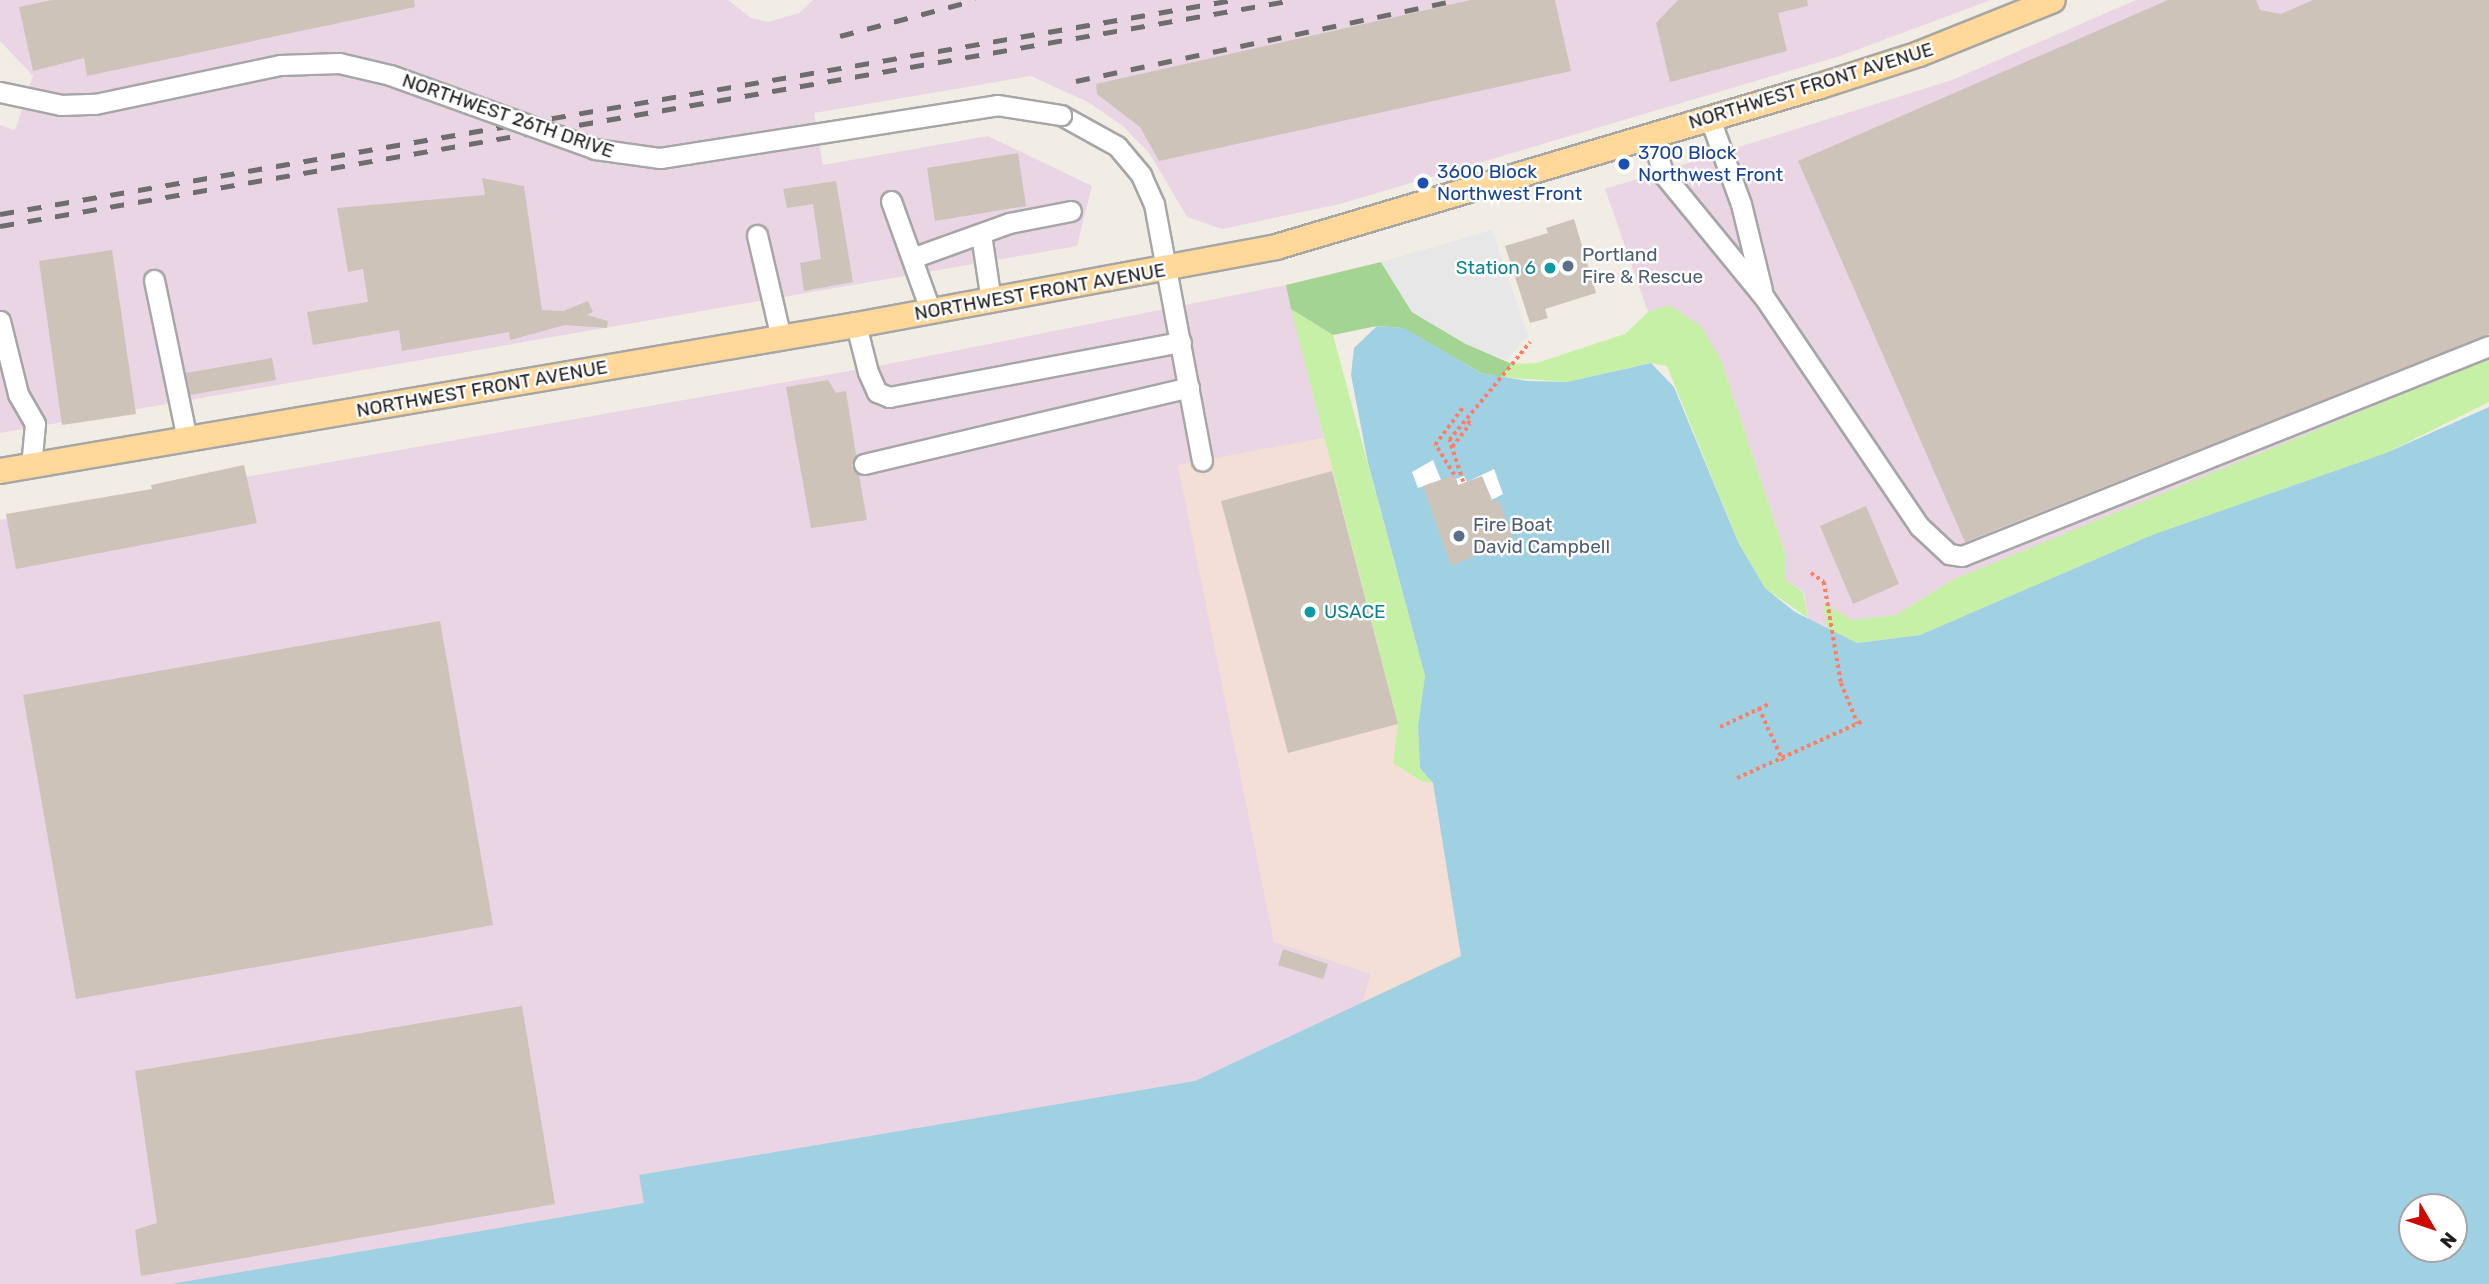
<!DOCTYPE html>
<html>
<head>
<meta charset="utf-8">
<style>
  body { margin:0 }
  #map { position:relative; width:2489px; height:1284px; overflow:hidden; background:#f1ede4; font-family:Rubik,sans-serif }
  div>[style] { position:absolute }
  .industrial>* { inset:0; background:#ead5e5 }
  .military>* { inset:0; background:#f4dfd6 }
  .grass>* { inset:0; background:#c6f0a5 }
  .forest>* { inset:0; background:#a4d494 }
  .parking>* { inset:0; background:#e7e7e7 }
  .water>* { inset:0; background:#a0d1e3 }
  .pier>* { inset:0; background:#fff }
  .building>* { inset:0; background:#cdc3b9 }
  .path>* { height:3.5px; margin-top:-1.75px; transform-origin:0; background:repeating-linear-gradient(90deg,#ff7d66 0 3.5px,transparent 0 7px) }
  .roads { filter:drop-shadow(2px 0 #a6a6a6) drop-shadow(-2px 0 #a6a6a6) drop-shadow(0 2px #a6a6a6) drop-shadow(0 -2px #a6a6a6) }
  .minor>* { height:19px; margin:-9.5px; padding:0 9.5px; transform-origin:9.5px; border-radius:9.5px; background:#fff }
  .major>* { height:24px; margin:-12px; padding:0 12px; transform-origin:12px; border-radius:12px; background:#ffd89a }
  .rail>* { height:5px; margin-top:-2.5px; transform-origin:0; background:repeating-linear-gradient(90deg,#6d6d6d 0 14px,transparent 0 28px) }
  .bridges { filter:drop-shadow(2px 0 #a6a6a6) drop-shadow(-2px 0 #a6a6a6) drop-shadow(0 2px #a6a6a6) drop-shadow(0 -2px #a6a6a6) }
  .minor-bridge>* { height:19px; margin:-9.5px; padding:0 9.5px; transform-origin:9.5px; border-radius:9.5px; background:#fff }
  .dots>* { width:19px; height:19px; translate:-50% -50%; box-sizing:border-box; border:4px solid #fff; border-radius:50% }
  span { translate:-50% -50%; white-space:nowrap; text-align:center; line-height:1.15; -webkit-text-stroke:5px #fff; paint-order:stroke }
  .street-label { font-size:19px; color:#1f1f1f }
  .transit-label { font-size:19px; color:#164399 }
  .left { translate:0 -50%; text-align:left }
  .service-label { font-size:19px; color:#4e5e75 }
  .culture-label { font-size:19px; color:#0d838f }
  .right { translate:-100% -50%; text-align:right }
  .north { position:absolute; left:2398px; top:1193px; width:70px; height:70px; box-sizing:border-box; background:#fff; border:2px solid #a5a5a5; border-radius:50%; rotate:129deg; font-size:19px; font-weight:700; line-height:28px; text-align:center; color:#1f1f1f }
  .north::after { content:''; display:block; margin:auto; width:24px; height:32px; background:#cd0900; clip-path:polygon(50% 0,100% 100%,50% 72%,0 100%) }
</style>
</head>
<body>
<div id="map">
  <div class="industrial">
    <i style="clip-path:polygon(0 0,728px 0,751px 18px,768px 22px,799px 13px,813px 0,1991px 0,1840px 56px,1340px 204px,1222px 229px,1187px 217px,1150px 154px,1123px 126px,1088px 102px,1031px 76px,814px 113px,823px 165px,988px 136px,1092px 186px,1077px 246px,0 433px,0 125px,15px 130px,33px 76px,0 41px)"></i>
    <i style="clip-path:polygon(2136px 0,2489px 0,2489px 368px,1952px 580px,1896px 615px,1852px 620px,1835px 685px,1819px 689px,1804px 592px,1785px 580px,1785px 553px,1721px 360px,1669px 306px,1648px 312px,1605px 189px,1952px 80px)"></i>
    <i style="clip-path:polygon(1286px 285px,1324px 438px,1178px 466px,1371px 974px,1364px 1001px,1551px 1109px,551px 1284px,0 1284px,0 520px,883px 365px)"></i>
  </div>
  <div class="military">
    <i style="clip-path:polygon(1324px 438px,1398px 724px,1394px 763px,1420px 781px,1433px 783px,1493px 771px,1551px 1109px,1314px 1025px,1363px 1002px,1371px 974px,1274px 942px,1178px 465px)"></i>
  </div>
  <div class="grass">
    <i style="clip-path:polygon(1669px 305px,1701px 326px,1721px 360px,1785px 553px,1785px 580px,1803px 592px,1808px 618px,1765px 588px,1738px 542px,1667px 366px,1650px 363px,1567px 382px,1501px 377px,1512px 364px,1537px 363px,1625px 334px,1648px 312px)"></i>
    <i style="clip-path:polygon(1291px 309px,1333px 335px,1425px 676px,1418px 726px,1420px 768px,1433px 783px,1421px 781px,1393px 763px,1398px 724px)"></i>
    <i style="clip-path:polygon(2489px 359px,2489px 402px,2386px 453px,2152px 535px,1920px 635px,1856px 643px,1827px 628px,1823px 603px,1852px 620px,1896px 615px,1952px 580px)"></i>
  </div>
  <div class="forest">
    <i style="clip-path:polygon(1381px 262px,1412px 312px,1466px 344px,1512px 364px,1501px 377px,1481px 373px,1403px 328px,1377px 326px,1333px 335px,1291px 309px,1286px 285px)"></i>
  </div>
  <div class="parking">
    <i style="clip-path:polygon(1492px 230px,1528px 336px,1507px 360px,1466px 344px,1412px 312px,1381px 262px)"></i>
  </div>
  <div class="water">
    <i style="clip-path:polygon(evenodd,1377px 326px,1404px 328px,1481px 373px,1527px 381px,1567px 382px,1651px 363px,1674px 387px,1738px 542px,1765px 588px,1795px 612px,1857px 643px,1920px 635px,2152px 535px,2386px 453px,2489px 407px,2489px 1284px,171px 1284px,644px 1203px,639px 1175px,1195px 1081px,1461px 956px,1433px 783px,1420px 768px,1418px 726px,1425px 676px,1368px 463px,1351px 375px,1354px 348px,1377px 326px,2412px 1207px,2454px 1207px,2454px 1249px,2412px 1249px,2412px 1207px)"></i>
  </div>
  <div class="pier">
    <i style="clip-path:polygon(1433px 460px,1441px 480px,1418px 488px,1412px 472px)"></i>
    <i style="clip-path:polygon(1494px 469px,1503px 494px,1476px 508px,1470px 518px,1456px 479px,1464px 476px,1467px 482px)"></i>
  </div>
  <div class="building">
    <i style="clip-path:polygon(52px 0,414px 0,415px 7px,87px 76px,84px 58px,33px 71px,19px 7px)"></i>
    <i style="clip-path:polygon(1471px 0,1555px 0,1571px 71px,1159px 161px,1140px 127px,1097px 94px,1096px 84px)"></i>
    <i style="clip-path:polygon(1678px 0,1807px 0,1808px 6px,1778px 13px,1787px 51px,1670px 82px,1656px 23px)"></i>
    <i style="clip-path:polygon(2168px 0,2256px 0,2260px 10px,2281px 14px,2313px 0,2489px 0,2489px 334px,1965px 542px,1798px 161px)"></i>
    <i style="clip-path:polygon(1018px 153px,1026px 206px,935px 221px,927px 168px)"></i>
    <i style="clip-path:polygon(482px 178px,524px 186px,542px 310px,563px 311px,588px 301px,593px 312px,587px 315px,608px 321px,607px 328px,565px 325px,510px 340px,509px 332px,402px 351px,399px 330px,313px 345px,307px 312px,368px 302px,363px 269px,348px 272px,337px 208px,485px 195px)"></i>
    <i style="clip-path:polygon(836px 181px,853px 282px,804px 291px,800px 263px,821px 259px,813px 204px,787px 208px,783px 189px)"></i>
    <i style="clip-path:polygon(1574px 219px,1596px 293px,1545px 309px,1548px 318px,1530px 323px,1505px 246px,1548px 233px,1546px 228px)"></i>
    <i style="clip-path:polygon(112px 250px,136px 414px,62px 425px,39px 261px)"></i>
    <i style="clip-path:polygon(272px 358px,276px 380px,190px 395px,186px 373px)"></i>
    <i style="clip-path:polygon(828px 380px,836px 393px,846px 391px,856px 455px,852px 466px,859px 475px,867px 520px,811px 528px,786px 387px)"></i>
    <i style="clip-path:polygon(244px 465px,257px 523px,16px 569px,6px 514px,152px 489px,151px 485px)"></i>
    <i style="clip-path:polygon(1332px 471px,1398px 724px,1288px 753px,1221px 501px)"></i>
    <i style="clip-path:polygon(1454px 475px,1458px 485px,1482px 476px,1493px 502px,1499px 500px,1513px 539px,1451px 566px,1423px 486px)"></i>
    <i style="clip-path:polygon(1866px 506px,1899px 584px,1853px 604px,1820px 526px)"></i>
    <i style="clip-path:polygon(440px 621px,493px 925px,76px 999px,23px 695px)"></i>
    <i style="clip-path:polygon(1283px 949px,1328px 964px,1323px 979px,1278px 965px)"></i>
    <i style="clip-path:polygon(522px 1006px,555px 1204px,141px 1276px,135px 1230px,157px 1223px,135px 1071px)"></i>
  </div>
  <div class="path">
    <i style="left:1452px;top:447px;width:29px;rotate:-52deg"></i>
    <i style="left:1470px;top:424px;width:6px;rotate:-135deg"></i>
    <i style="left:1454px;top:475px;width:36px;rotate:-122deg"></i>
    <i style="left:1435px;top:445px;width:49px;rotate:-53.4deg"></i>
    <i style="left:1463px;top:482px;width:44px;rotate:-108.4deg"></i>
    <i style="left:1449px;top:440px;width:127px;rotate:-50.4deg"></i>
    <i style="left:1811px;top:573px;width:16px;rotate:35deg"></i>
    <i style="left:1824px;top:582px;width:102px;rotate:80.4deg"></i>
    <i style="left:1841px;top:683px;width:44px;rotate:67.5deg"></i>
    <i style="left:1759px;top:708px;width:58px;rotate:65.6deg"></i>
    <i style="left:1720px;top:727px;width:56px;rotate:-25.2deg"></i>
    <i style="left:1737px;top:778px;width:138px;rotate:-24.3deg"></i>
  </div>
  <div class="roads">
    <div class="minor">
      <i style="left:1061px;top:115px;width:64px;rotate:29deg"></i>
      <i style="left:1117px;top:146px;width:38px;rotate:50deg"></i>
      <i style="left:1141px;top:175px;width:32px;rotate:66deg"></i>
      <i style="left:1154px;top:204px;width:261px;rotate:79.4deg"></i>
      <i style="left:1710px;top:119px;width:90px;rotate:70deg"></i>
      <i style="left:1741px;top:204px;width:89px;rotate:76.3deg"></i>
      <i style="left:1651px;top:136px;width:41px;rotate:71.6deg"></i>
      <i style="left:1664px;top:175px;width:158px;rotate:50.7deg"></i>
      <i style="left:1764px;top:297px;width:277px;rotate:55.9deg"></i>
      <i style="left:1919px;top:526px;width:41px;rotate:43deg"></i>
      <i style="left:1949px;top:554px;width:13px;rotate:9deg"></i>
      <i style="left:1962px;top:556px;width:567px;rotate:-21.73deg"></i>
      <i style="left:891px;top:201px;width:118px;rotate:70.2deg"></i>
      <i style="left:981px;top:234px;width:68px;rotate:81.5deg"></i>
      <i style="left:757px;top:235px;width:106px;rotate:76.9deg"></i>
      <i style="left:912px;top:258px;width:103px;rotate:-19.8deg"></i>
      <i style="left:1009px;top:223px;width:63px;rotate:-11deg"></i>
      <i style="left:154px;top:280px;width:162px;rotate:78.3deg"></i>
      <i style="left:0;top:321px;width:75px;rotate:76.1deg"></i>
      <i style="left:18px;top:394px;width:34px;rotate:60deg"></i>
      <i style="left:35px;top:424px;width:42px;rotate:95.4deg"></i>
      <i style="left:856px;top:325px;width:49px;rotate:75.7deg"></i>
      <i style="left:868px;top:372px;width:22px;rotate:66deg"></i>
      <i style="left:877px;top:392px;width:13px;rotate:23deg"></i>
      <i style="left:889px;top:397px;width:297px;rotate:-10.7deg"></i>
      <i style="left:864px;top:464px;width:334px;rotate:-13.3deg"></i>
    </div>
    <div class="major">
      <i style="left:0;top:471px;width:868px;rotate:-9.68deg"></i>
      <i style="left:856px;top:325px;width:427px;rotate:-10.5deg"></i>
      <i style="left:1276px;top:247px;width:564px;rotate:-16.48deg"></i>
      <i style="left:1817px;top:87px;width:107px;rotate:-17.9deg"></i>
      <i style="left:1919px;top:54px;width:144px;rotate:-21.9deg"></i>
    </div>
  </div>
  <div class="rail">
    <i style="left:840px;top:36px;width:140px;rotate:-14.9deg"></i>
    <i style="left:1076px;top:81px;width:390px;rotate:-12deg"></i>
    <i style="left:0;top:214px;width:1251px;rotate:-9.85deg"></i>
    <i style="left:0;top:226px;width:1314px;rotate:-9.91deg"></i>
  </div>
  <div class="bridges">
    <div class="minor-bridge">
      <i style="left:0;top:92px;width:62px;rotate:12deg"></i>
      <i style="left:61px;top:105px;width:34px;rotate:-2deg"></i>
      <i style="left:95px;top:104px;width:189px;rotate:-11.9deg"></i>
      <i style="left:280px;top:65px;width:59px;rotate:-1.9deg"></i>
      <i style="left:339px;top:63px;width:52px;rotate:13.2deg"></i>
      <i style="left:390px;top:75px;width:218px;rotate:19.8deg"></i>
      <i style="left:595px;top:149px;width:66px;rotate:7.9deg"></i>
      <i style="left:660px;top:158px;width:341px;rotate:-8.9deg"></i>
      <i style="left:997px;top:105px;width:65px;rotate:8.9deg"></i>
    </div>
  </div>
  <div class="dots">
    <i style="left:1624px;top:164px;background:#1a4fb4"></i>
    <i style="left:1423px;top:183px;background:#1a4fb4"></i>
    <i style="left:1568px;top:266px;background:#5c6f8a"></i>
    <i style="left:1550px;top:268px;background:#0f9aa8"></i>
    <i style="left:1459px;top:536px;background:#5c6f8a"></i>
    <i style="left:1310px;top:612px;background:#0f9aa8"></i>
  </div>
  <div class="street-label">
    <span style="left:1811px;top:86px;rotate:-17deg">NORTHWEST FRONT AVENUE</span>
    <span style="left:508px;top:116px;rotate:19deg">NORTHWEST 26TH DRIVE</span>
    <span style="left:1040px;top:292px;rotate:-10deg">NORTHWEST FRONT AVENUE</span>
    <span style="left:482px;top:389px;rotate:-10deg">NORTHWEST FRONT AVENUE</span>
  </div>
  <div class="transit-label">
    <span class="left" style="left:1638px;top:164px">3700 Block<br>Northwest Front</span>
    <span class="left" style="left:1437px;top:183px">3600 Block<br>Northwest Front</span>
  </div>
  <div class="service-label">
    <span class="left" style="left:1582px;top:266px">Portland<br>Fire &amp; Rescue</span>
    <span class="left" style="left:1473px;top:536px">Fire Boat<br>David Campbell</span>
  </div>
  <div class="culture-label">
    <span class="right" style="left:1536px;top:268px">Station 6</span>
    <span class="left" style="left:1324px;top:612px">USACE</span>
  </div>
  <div class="north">N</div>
</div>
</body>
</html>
